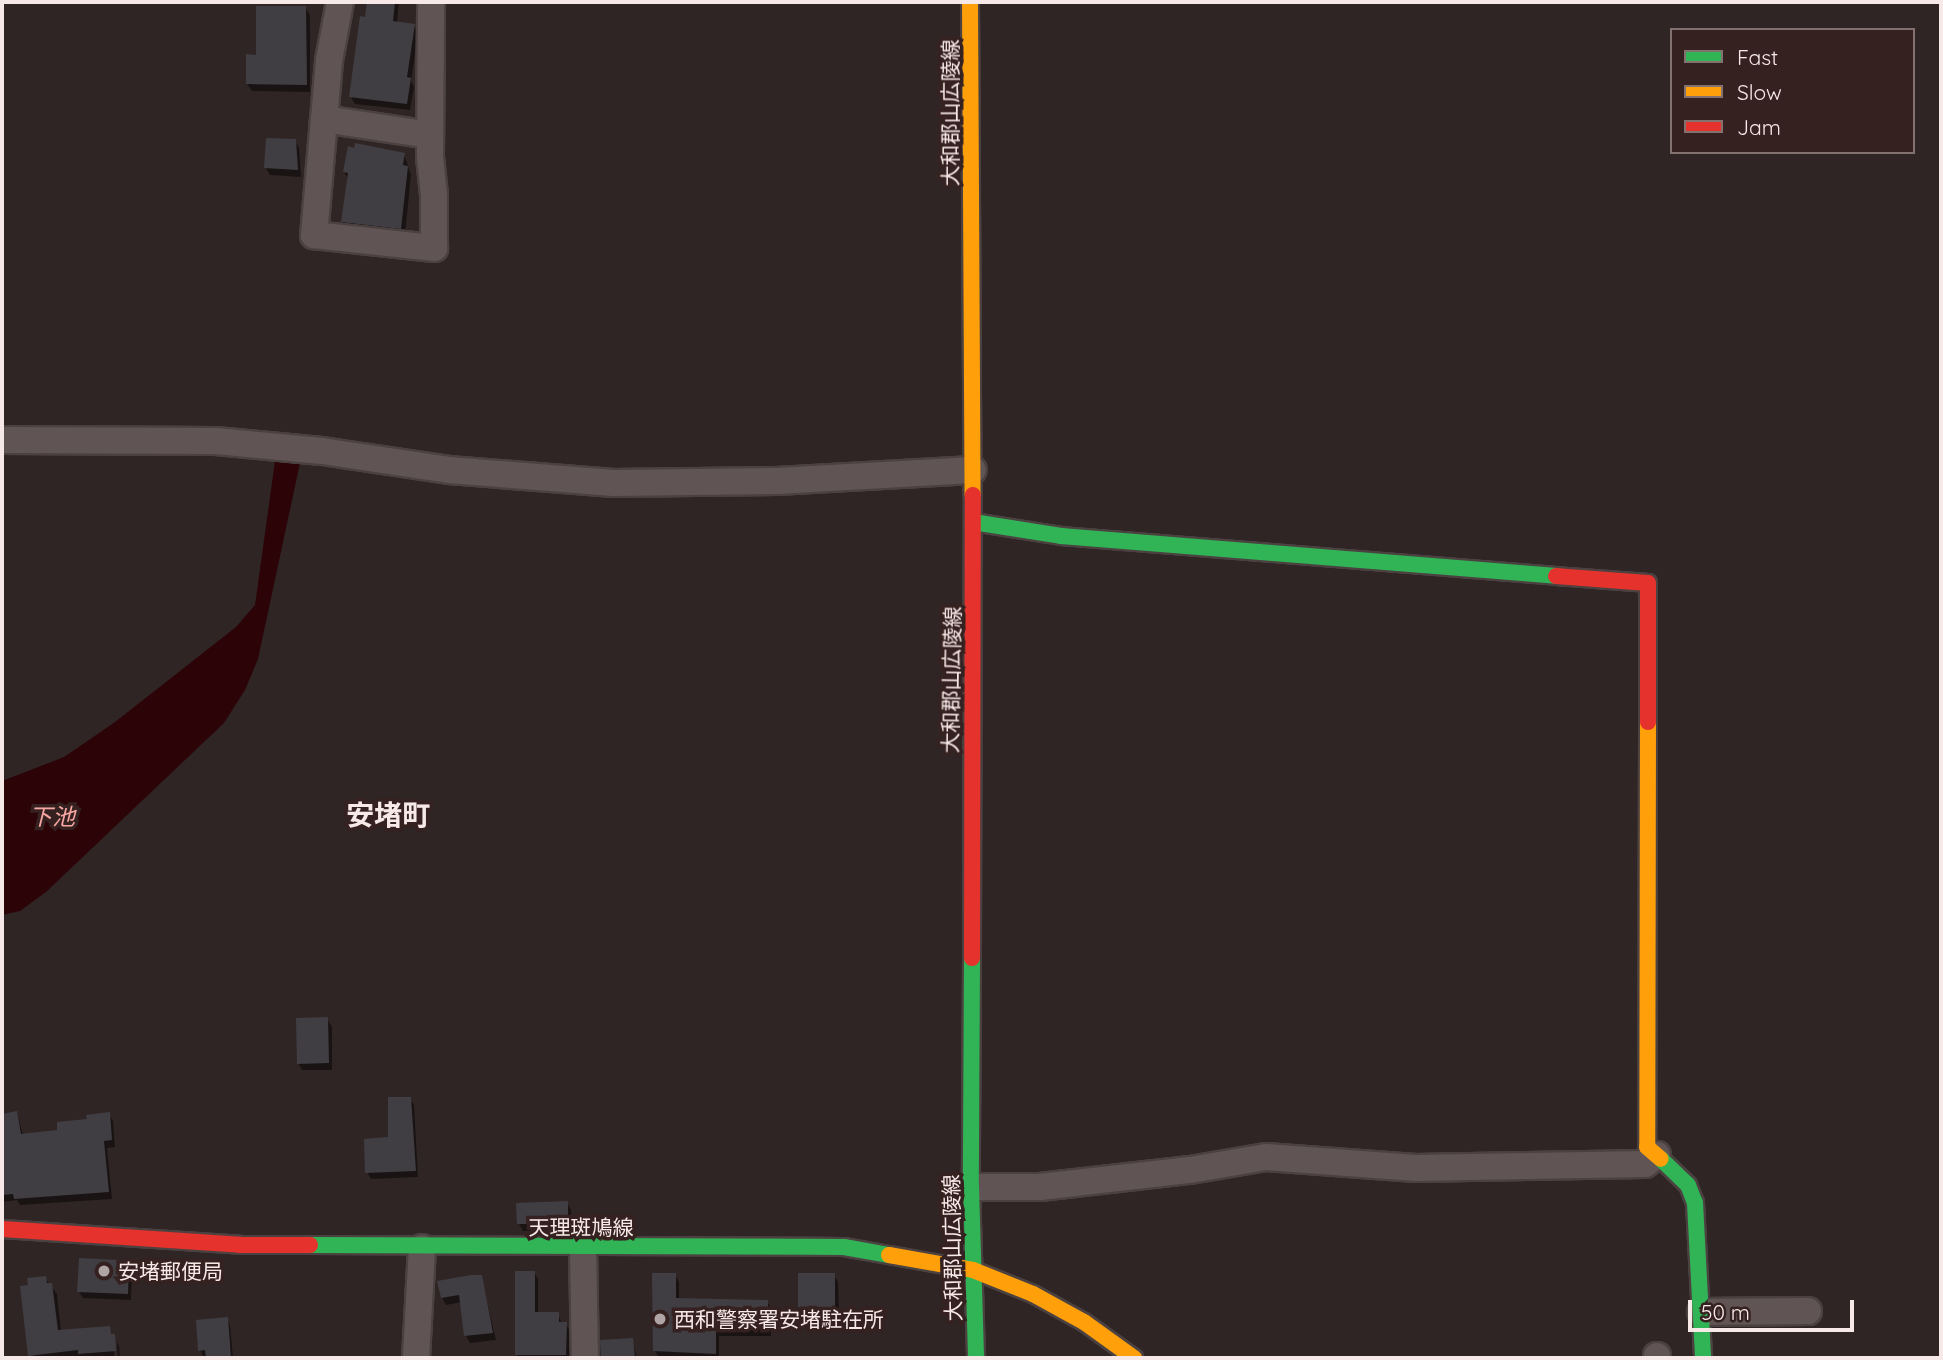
<!DOCTYPE html>
<html>
<head>
<meta charset="utf-8">
<style>
  body { margin:0 }
  #map { position:relative; width:1943px; height:1360px; overflow:hidden; background:#302525; font-family:Quicksand,"Noto Sans JP",sans-serif }
  div>[style] { position:absolute }
  .water>* { inset:0; background:#2c0407 }
  .shadow>* { inset:0; background:#0007 }
  .building>* { inset:0; background:#403e42 }
  .roads { filter:drop-shadow(2px 0 #4b4141) drop-shadow(-2px 0 #4b4141) drop-shadow(0 2px #4b4141) drop-shadow(0 -2px #4b4141) }
  .street>* { height:26px; margin:-13px; padding:0 13px; transform-origin:13px; border-radius:13px; background:#605554 }
  .fast>* { height:16px; margin:-8px; padding:0 8px; transform-origin:8px; border-radius:8px; background:#30b455 }
  .slow>* { height:16px; margin:-8px; padding:0 8px; transform-origin:8px; border-radius:8px; background:#ff9f0a }
  .jam>* { height:16px; margin:-8px; padding:0 8px; transform-origin:8px; border-radius:8px; background:#e5322d }
  .dots>* { width:19px; height:19px; translate:-50% -50%; box-sizing:border-box; border:4px solid #352120; border-radius:50% }
  span { translate:-50% -50%; white-space:nowrap; text-align:center; line-height:1.15; -webkit-text-stroke:7px #352120; paint-order:stroke }
  .street-label { font-size:21px; color:#f7e9e8 }
  .poi-label { font-size:21px; color:#f7e9e8 }
  .left { translate:0 -50%; text-align:left }
  .water-label { font-size:23px; color:#f8a6a2; font-style:italic }
  .district-label { font-size:28px; color:#f7e9e8; font-weight:700 }
  .frame { position:absolute; inset:0; border:4px solid #f7e9e8; pointer-events:none }
  .legend { position:absolute; left:1670px; top:28px; width:245px; height:126px; box-sizing:border-box; background:#352120; border:2px solid #837170; margin:0; padding:9px 12px; list-style:none; font-size:21px; color:#f7e9e8 }
  .legend li { display:flex; align-items:center; gap:14px; height:35px }
  .legend b { width:35px; border:2px solid #837170 }
  .scale { position:absolute; left:1688px; top:1300px; width:166px; height:32px; box-sizing:border-box; border:4px solid #f7e9e8; border-top:0; padding-left:9px; font-size:21px; line-height:24px; white-space:nowrap; color:#f7e9e8; -webkit-text-stroke:5px #352120; paint-order:stroke }
</style>
</head>
<body>
<div id="map">
  <div class="water">
    <i style="clip-path:polygon(275px 461px,300px 463px,258px 659px,245px 690px,224px 723px,46px 892px,20px 911px,2px 915px,2px 781px,64px 757px,115px 722px,236px 627px,255px 605px)"></i>
  </div>
  <div class="shadow">
    <i style="clip-path:polygon(369px 2px,399px 2px,397px 23px,414px 26px,418px 33px,411px 81px,414px 87px,410px 110px,355px 104px,351px 97px)"></i>
    <i style="clip-path:polygon(305px 7px,310px 15px,310px 92px,252px 91px,247px 84px,258px 56px)"></i>
    <i style="clip-path:polygon(295px 141px,299px 148px,301px 177px,270px 175px,266px 168px)"></i>
    <i style="clip-path:polygon(404px 154px,411px 175px,405px 235px,347px 229px,342px 222px,349px 180px,344px 172px)"></i>
    <i style="clip-path:polygon(327px 1019px,332px 1027px,332px 1070px,302px 1070px,298px 1063px)"></i>
    <i style="clip-path:polygon(410px 1099px,414px 1105px,418px 1177px,371px 1179px,367px 1172px,390px 1139px)"></i>
    <i style="clip-path:polygon(17px 1113px,23px 1135px,59px 1131px,109px 1114px,113px 1121px,115px 1147px,107px 1148px,112px 1199px,20px 1205px,17px 1200px,2px 1202px,2px 1116px)"></i>
    <i style="clip-path:polygon(567px 1203px,571px 1210px,572px 1231px,523px 1231px,519px 1224px)"></i>
    <i style="clip-path:polygon(119px 1261px,132px 1273px,131px 1300px,83px 1298px,79px 1292px)"></i>
    <i style="clip-path:polygon(534px 1272px,538px 1279px,538px 1314px,558px 1314px,562px 1324px,566px 1324px,570px 1331px,569px 1358px,519px 1358px,517px 1355px)"></i>
    <i style="clip-path:polygon(675px 1275px,679px 1282px,679px 1300px,767px 1301px,771px 1309px,771px 1336px,719px 1336px,719px 1358px,659px 1358px,655px 1351px)"></i>
    <i style="clip-path:polygon(834px 1275px,838px 1282px,839px 1313px,804px 1314px,800px 1306px)"></i>
    <i style="clip-path:polygon(481px 1277px,496px 1340px,470px 1343px,466px 1336px,462px 1302px,446px 1305px,442px 1298px)"></i>
    <i style="clip-path:polygon(45px 1278px,57px 1294px,61px 1332px,109px 1328px,115px 1358px,33px 1358px,22px 1288px)"></i>
    <i style="clip-path:polygon(227px 1319px,230px 1325px,233px 1358px,203px 1356px,200px 1350px)"></i>
    <i style="clip-path:polygon(632px 1340px,637px 1358px,602px 1358px,602px 1342px)"></i>
    <i style="clip-path:polygon(117px 1342px,119px 1346px,120px 1358px,118px 1358px)"></i>
  </div>
  <div class="building">
    <i style="clip-path:polygon(367px 2px,395px 2px,393px 21px,415px 24px,407px 77px,411px 78px,407px 104px,349px 97px,360px 16px,365px 17px)"></i>
    <i style="clip-path:polygon(256px 6px,306px 6px,307px 85px,246px 84px,246px 54px,256px 55px)"></i>
    <i style="clip-path:polygon(266px 138px,296px 139px,298px 170px,264px 168px)"></i>
    <i style="clip-path:polygon(355px 143px,405px 153px,403px 165px,408px 166px,401px 229px,341px 222px,348px 173px,343px 172px,348px 146px,354px 148px)"></i>
    <i style="clip-path:polygon(328px 1017px,329px 1063px,297px 1064px,296px 1018px)"></i>
    <i style="clip-path:polygon(388px 1097px,411px 1097px,416px 1171px,365px 1173px,364px 1139px,388px 1137px)"></i>
    <i style="clip-path:polygon(17px 1111px,21px 1134px,57px 1130px,57px 1122px,87px 1119px,86px 1115px,110px 1112px,112px 1140px,104px 1141px,109px 1192px,14px 1199px,13px 1194px,2px 1195px,2px 1114px)"></i>
    <i style="clip-path:polygon(568px 1201px,568px 1224px,517px 1224px,516px 1203px)"></i>
    <i style="clip-path:polygon(79px 1258px,120px 1260px,119px 1264px,129px 1265px,128px 1294px,77px 1292px)"></i>
    <i style="clip-path:polygon(515px 1271px,535px 1271px,535px 1312px,559px 1312px,559px 1322px,567px 1322px,566px 1355px,515px 1355px)"></i>
    <i style="clip-path:polygon(652px 1273px,676px 1273px,676px 1298px,768px 1300px,768px 1329px,716px 1329px,716px 1354px,653px 1351px)"></i>
    <i style="clip-path:polygon(798px 1273px,835px 1273px,835px 1307px,798px 1307px)"></i>
    <i style="clip-path:polygon(471px 1275px,482px 1275px,493px 1333px,464px 1336px,459px 1295px,441px 1298px,437px 1281px)"></i>
    <i style="clip-path:polygon(46px 1276px,47px 1283px,52px 1283px,58px 1330px,110px 1326px,111px 1334px,115px 1334px,116px 1351px,78px 1354px,78px 1350px,28px 1356px,20px 1286px,28px 1285px,27px 1278px)"></i>
    <i style="clip-path:polygon(228px 1317px,231px 1358px,206px 1358px,205px 1350px,198px 1351px,196px 1320px)"></i>
    <i style="clip-path:polygon(633px 1338px,635px 1358px,601px 1358px,600px 1340px)"></i>
  </div>
  <div class="roads">
    <div class="street">
      <i style="left:340px;top:2px;width:60px;rotate:100.6deg"></i>
      <i style="left:329px;top:61px;width:175px;rotate:94.9deg"></i>
      <i style="left:314px;top:235px;width:121px;rotate:6.2deg"></i>
      <i style="left:434px;top:248px;width:53px;rotate:-90deg"></i>
      <i style="left:434px;top:195px;width:39px;rotate:-96deg"></i>
      <i style="left:430px;top:156px;width:154px;rotate:-89.6deg"></i>
      <i style="left:324px;top:119px;width:107px;rotate:8.6deg"></i>
      <i style="left:2px;top:440px;width:214px;rotate:0.3deg"></i>
      <i style="left:216px;top:441px;width:106px;rotate:5.4deg"></i>
      <i style="left:322px;top:451px;width:128px;rotate:8.5deg"></i>
      <i style="left:449px;top:470px;width:165px;rotate:4.5deg"></i>
      <i style="left:613px;top:483px;width:164px;rotate:-0.7deg"></i>
      <i style="left:777px;top:481px;width:196px;rotate:-3.2deg"></i>
      <i style="left:971px;top:1187px;width:69px"></i>
      <i style="left:1040px;top:1187px;width:151px;rotate:-6.5deg"></i>
      <i style="left:1190px;top:1170px;width:77px;rotate:-9.7deg"></i>
      <i style="left:1266px;top:1157px;width:150px;rotate:4.2deg"></i>
      <i style="left:1416px;top:1168px;width:229px;rotate:-1deg"></i>
      <i style="left:1645px;top:1164px;width:15px;rotate:-37deg"></i>
      <i style="left:583px;top:1248px;width:110px;rotate:89deg"></i>
      <i style="left:1701px;top:1312px;width:107px;rotate:-0.5deg"></i>
      <i style="left:1657px;top:1356px;width:2px;rotate:90deg"></i>
      <i style="left:416px;top:1358px;width:110px;rotate:-86.9deg"></i>
    </div>
    <div class="fast">
      <i style="left:973px;top:522px;width:89px;rotate:9deg"></i>
      <i style="left:1061px;top:536px;width:497px;rotate:4.6deg"></i>
      <i style="left:972px;top:958px;width:229px;rotate:90.3deg"></i>
      <i style="left:971px;top:1187px;width:171px;rotate:88.3deg"></i>
      <i style="left:1661px;top:1159px;width:37px;rotate:44deg"></i>
      <i style="left:1688px;top:1185px;width:19px;rotate:69deg"></i>
      <i style="left:1695px;top:1203px;width:155px;rotate:87deg"></i>
      <i style="left:310px;top:1245px;width:534px;rotate:0.21deg"></i>
      <i style="left:844px;top:1247px;width:46px;rotate:10.1deg"></i>
    </div>
    <div class="slow">
      <i style="left:970px;top:2px;width:493px;rotate:89.7deg"></i>
      <i style="left:1648px;top:722px;width:425px;rotate:90.1deg"></i>
      <i style="left:1647px;top:1147px;width:18px;rotate:41deg"></i>
      <i style="left:889px;top:1255px;width:85px;rotate:10.1deg"></i>
      <i style="left:973px;top:1270px;width:65px;rotate:21.8deg"></i>
      <i style="left:1033px;top:1294px;width:58px;rotate:28.8deg"></i>
      <i style="left:1084px;top:1322px;width:62px;rotate:35.8deg"></i>
    </div>
    <div class="jam">
      <i style="left:1556px;top:576px;width:92px;rotate:4.4deg"></i>
      <i style="left:1648px;top:583px;width:139px;rotate:90deg"></i>
      <i style="left:972px;top:958px;width:463px;rotate:-89.9deg"></i>
      <i style="left:2px;top:1229px;width:239px;rotate:3.8deg"></i>
      <i style="left:240px;top:1245px;width:70px"></i>
    </div>
  </div>
  <div class="dots">
    <i style="left:104px;top:1271px;background:#b1a4a4"></i>
    <i style="left:660px;top:1319px;background:#b1a4a4"></i>
  </div>
  <div class="street-label">
    <span style="left:950px;top:113px;rotate:-90deg">大和郡山広陵線</span>
    <span style="left:951px;top:680px;rotate:-89deg">大和郡山広陵線</span>
    <span style="left:581px;top:1227px">天理斑鳩線</span>
    <span style="left:952px;top:1248px;rotate:-91deg">大和郡山広陵線</span>
  </div>
  <div class="poi-label">
    <span class="left" style="left:118px;top:1271px">安堵郵便局</span>
    <span class="left" style="left:674px;top:1319px">西和警察署安堵駐在所</span>
  </div>
  <div class="water-label">
    <span style="left:52px;top:817px">下池</span>
  </div>
  <div class="district-label">
    <span style="left:388px;top:815px">安堵町</span>
  </div>
  <div class="frame"></div>
  <ul class="legend">
  <li><b style="height:9px;background:#30b455"></b>Fast</li>
  <li><b style="height:9px;background:#ff9f0a"></b>Slow</li>
  <li><b style="height:9px;background:#e5322d"></b>Jam</li>
  </ul>
  <div class="scale">50 m</div>
</div>
</body>
</html>
